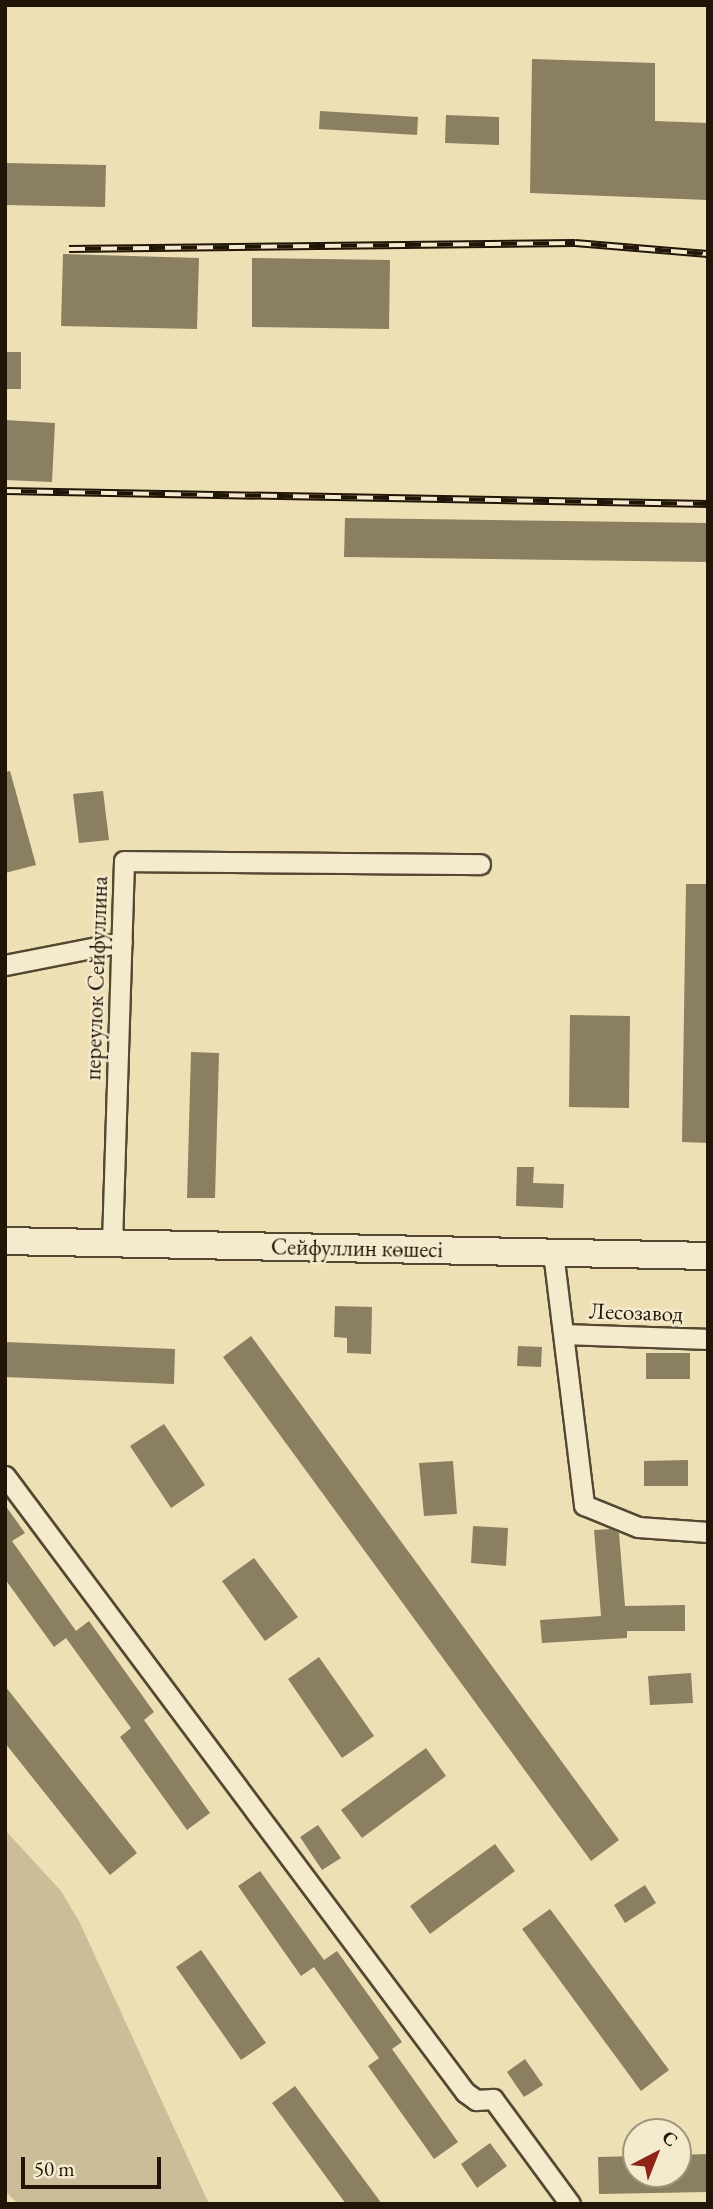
<!DOCTYPE html>
<html>
<head>
<meta charset="utf-8">
<style>
  body { margin:0 }
  #map { position:relative; width:713px; height:2209px; overflow:hidden; background:#eee0b5; font-family:"EB Garamond",serif }
  div>[style] { position:absolute }
  .green>* { inset:0; background:#cbbd97 }
  .building>* { inset:0; background:#8b7f61 }
  .roads { filter:drop-shadow(2px 0 #544832) drop-shadow(-2px 0 #544832) drop-shadow(0 2px #544832) drop-shadow(0 -2px #544832) }
  .street>* { height:19px; margin:-9.5px; padding:0 9.5px; transform-origin:9.5px; border-radius:9.5px; background:#f4ebcf }
  .secondary>* { height:26px; margin:-13px; padding:0 13px; transform-origin:13px; border-radius:13px; background:#f4ebcf }
  .rail>* { height:8px; margin-top:-4px; transform-origin:0; background:repeating-linear-gradient(90deg,#f4ebcf 0 16px,#201507 0 32px); box-sizing:border-box; border-block:2px solid #201507 }
  span { translate:-50% -50%; white-space:nowrap; text-align:center; line-height:1.15; -webkit-text-stroke:5px #f4ebcf; paint-order:stroke }
  .street-label { font-size:23px; color:#201507 }
  .frame { position:absolute; inset:0; border:7px solid #201507; pointer-events:none }
  .north { position:absolute; left:622px; top:2118px; width:70px; height:70px; box-sizing:border-box; background:#f4ebcf; border:2px solid #9f957f; border-radius:50%; rotate:42deg; font-size:19px; font-weight:700; line-height:28px; text-align:center; color:#201507 }
  .north::after { content:''; display:block; margin:auto; width:24px; height:32px; background:#8f2418; clip-path:polygon(50% 0,100% 100%,50% 72%,0 100%) }
  .scale { position:absolute; left:21px; top:2157px; width:140px; height:32px; box-sizing:border-box; border:4px solid #201507; border-top:0; padding-left:9px; font-size:21px; line-height:24px; white-space:nowrap; color:#201507; -webkit-text-stroke:5px #f4ebcf; paint-order:stroke }
</style>
</head>
<body>
<div id="map">
  <div class="green">
    <i style="clip-path:polygon(5px 1830px,61px 1891px,80px 1923px,209px 2204px,18px 2204px,5px 2191px)"></i>
  </div>
  <div class="building">
    <i style="clip-path:polygon(532px 59px,655px 63px,655px 121px,708px 123px,708px 200px,530px 193px)"></i>
    <i style="clip-path:polygon(320px 111px,418px 117px,417px 135px,319px 129px)"></i>
    <i style="clip-path:polygon(446px 115px,499px 117px,499px 145px,445px 143px)"></i>
    <i style="clip-path:polygon(5px 163px,106px 165px,105px 207px,5px 205px)"></i>
    <i style="clip-path:polygon(63px 254px,199px 258px,197px 329px,61px 326px)"></i>
    <i style="clip-path:polygon(252px 258px,390px 260px,389px 329px,252px 327px)"></i>
    <i style="clip-path:polygon(5px 352px,21px 352px,21px 389px,5px 389px)"></i>
    <i style="clip-path:polygon(5px 420px,55px 423px,52px 482px,5px 480px)"></i>
    <i style="clip-path:polygon(345px 518px,708px 523px,708px 562px,344px 557px)"></i>
    <i style="clip-path:polygon(10px 771px,36px 865px,5px 873px,5px 772px)"></i>
    <i style="clip-path:polygon(103px 791px,109px 840px,79px 843px,73px 794px)"></i>
    <i style="clip-path:polygon(686px 884px,708px 884px,708px 1143px,682px 1142px)"></i>
    <i style="clip-path:polygon(570px 1015px,630px 1016px,629px 1108px,569px 1107px)"></i>
    <i style="clip-path:polygon(191px 1052px,219px 1053px,215px 1198px,187px 1198px)"></i>
    <i style="clip-path:polygon(517px 1167px,534px 1167px,533px 1183px,564px 1184px,563px 1208px,516px 1206px)"></i>
    <i style="clip-path:polygon(335px 1306px,372px 1307px,371px 1354px,347px 1353px,347px 1338px,334px 1337px)"></i>
    <i style="clip-path:polygon(251px 1336px,619px 1840px,591px 1861px,223px 1357px)"></i>
    <i style="clip-path:polygon(5px 1342px,175px 1349px,174px 1384px,5px 1377px)"></i>
    <i style="clip-path:polygon(518px 1346px,542px 1347px,541px 1367px,517px 1366px)"></i>
    <i style="clip-path:polygon(646px 1353px,690px 1353px,690px 1379px,646px 1379px)"></i>
    <i style="clip-path:polygon(164px 1424px,205px 1485px,171px 1508px,130px 1446px)"></i>
    <i style="clip-path:polygon(688px 1460px,688px 1486px,644px 1486px,644px 1461px)"></i>
    <i style="clip-path:polygon(453px 1461px,457px 1514px,424px 1516px,419px 1463px)"></i>
    <i style="clip-path:polygon(5px 1505px,25px 1533px,12px 1541px,76px 1631px,89px 1621px,154px 1712px,144px 1720px,210px 1813px,187px 1830px,120px 1737px,131px 1728px,66px 1638px,54px 1647px,5px 1579px)"></i>
    <i style="clip-path:polygon(473px 1526px,508px 1528px,506px 1566px,471px 1563px)"></i>
    <i style="clip-path:polygon(611px 1529px,619px 1533px,625px 1606px,685px 1605px,685px 1631px,627px 1631px,627px 1638px,542px 1643px,540px 1620px,601px 1616px,594px 1530px)"></i>
    <i style="clip-path:polygon(254px 1558px,298px 1617px,265px 1641px,222px 1581px)"></i>
    <i style="clip-path:polygon(319px 1657px,374px 1736px,342px 1758px,288px 1679px)"></i>
    <i style="clip-path:polygon(691px 1673px,693px 1703px,650px 1705px,648px 1676px)"></i>
    <i style="clip-path:polygon(5px 1686px,137px 1853px,110px 1875px,5px 1743px)"></i>
    <i style="clip-path:polygon(426px 1748px,446px 1776px,362px 1838px,341px 1810px)"></i>
    <i style="clip-path:polygon(318px 1825px,341px 1858px,322px 1870px,300px 1837px)"></i>
    <i style="clip-path:polygon(495px 1844px,515px 1871px,430px 1934px,410px 1906px)"></i>
    <i style="clip-path:polygon(260px 1871px,324px 1960px,337px 1951px,402px 2042px,392px 2049px,458px 2142px,434px 2159px,368px 2066px,379px 2058px,314px 1967px,301px 1976px,238px 1886px)"></i>
    <i style="clip-path:polygon(645px 1885px,656px 1903px,625px 1923px,614px 1905px)"></i>
    <i style="clip-path:polygon(550px 1909px,669px 2070px,641px 2091px,522px 1929px)"></i>
    <i style="clip-path:polygon(201px 1950px,266px 2043px,241px 2060px,176px 1967px)"></i>
    <i style="clip-path:polygon(525px 2059px,543px 2085px,524px 2097px,507px 2072px)"></i>
    <i style="clip-path:polygon(295px 2086px,382px 2204px,346px 2204px,272px 2103px)"></i>
    <i style="clip-path:polygon(490px 2143px,507px 2166px,477px 2188px,461px 2164px)"></i>
    <i style="clip-path:polygon(707px 2154px,708px 2192px,599px 2194px,598px 2157px,636px 2156px,636px 2174px,678px 2174px,678px 2155px)"></i>
  </div>
  <div class="roads">
    <div class="street">
      <i style="left:5px;top:965px;width:119px;rotate:-11.1deg"></i>
      <i style="left:112px;top:1243px;width:382px;rotate:-88.2deg"></i>
      <i style="left:124px;top:861px;width:356px;rotate:0.5deg"></i>
      <i style="left:553px;top:1252px;width:255px;rotate:83deg"></i>
      <i style="left:584px;top:1505px;width:58px;rotate:22.2deg"></i>
      <i style="left:638px;top:1527px;width:70px;rotate:4.1deg"></i>
      <i style="left:564px;top:1334px;width:144px;rotate:2deg"></i>
      <i style="left:5px;top:1476px;width:769px;rotate:53.25deg"></i>
      <i style="left:465px;top:2092px;width:14px;rotate:36deg"></i>
      <i style="left:476px;top:2100px;width:17px;rotate:-3deg"></i>
      <i style="left:493px;top:2099px;width:130px;rotate:53.7deg"></i>
    </div>
    <div class="secondary">
      <i style="left:5px;top:1241px;width:703px;rotate:1.22deg"></i>
    </div>
  </div>
  <div class="rail">
    <i style="left:69px;top:249px;width:506px;rotate:-0.68deg"></i>
    <i style="left:575px;top:243px;width:133px;rotate:4.7deg"></i>
    <i style="left:5px;top:491px;width:703px;rotate:1.06deg"></i>
  </div>
  <div class="street-label">
    <span style="left:96px;top:978px;rotate:-88deg">переулок Сейфуллина</span>
    <span style="left:357px;top:1248px;rotate:1deg">Сейфуллин көшесі</span>
    <span style="left:636px;top:1312px;rotate:2deg">Лесозавод</span>
  </div>
  <div class="frame"></div>
  <div class="north">С</div>
  <div class="scale">50 m</div>
</div>
</body>
</html>
